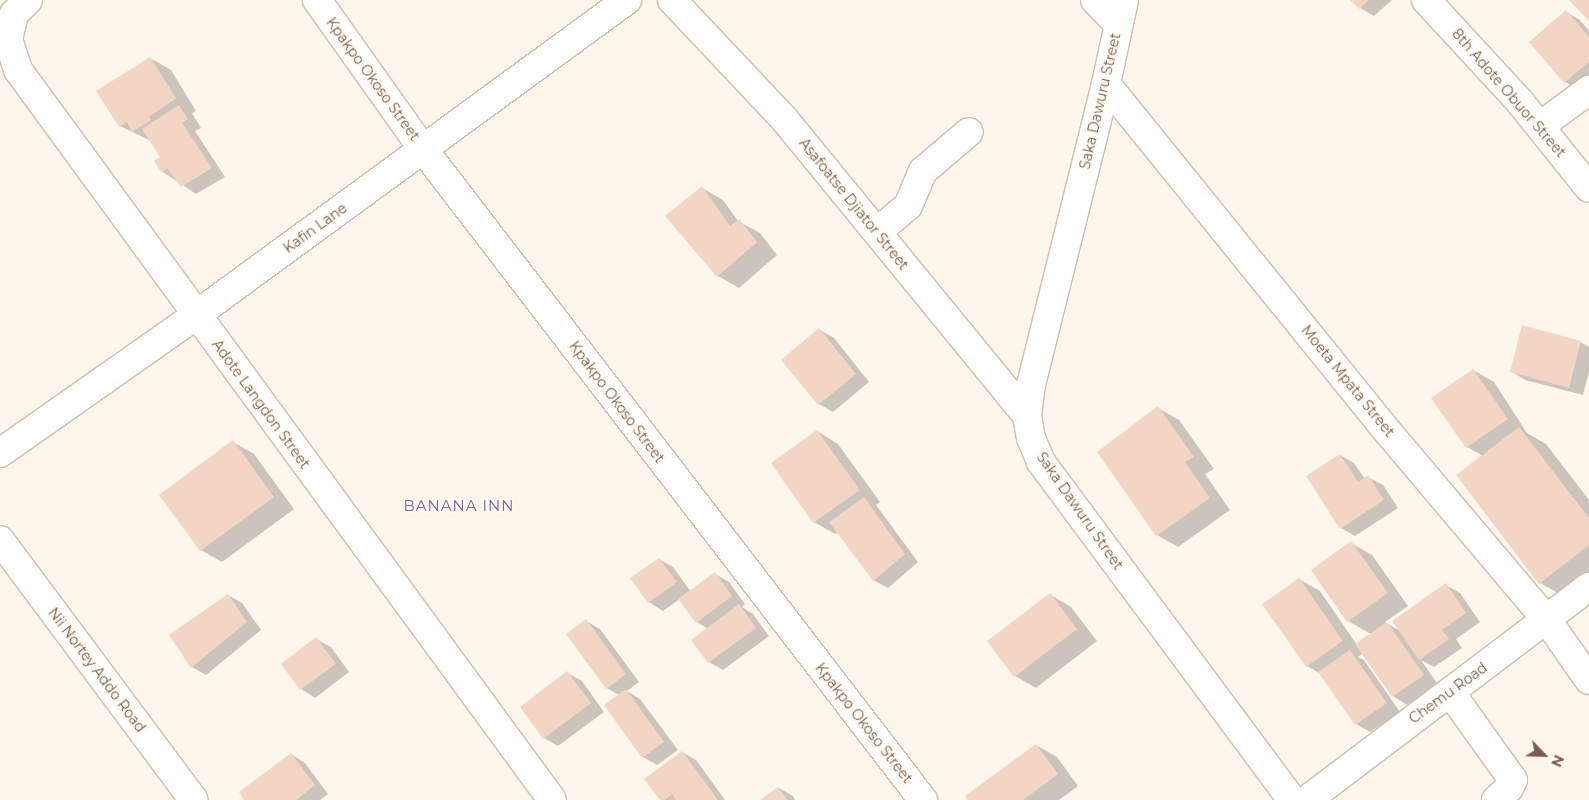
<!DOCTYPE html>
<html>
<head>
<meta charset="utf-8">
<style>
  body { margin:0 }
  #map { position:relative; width:1589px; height:800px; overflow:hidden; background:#fdf6ec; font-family:Montserrat,sans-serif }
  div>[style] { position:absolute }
  .shadow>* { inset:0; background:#0003 }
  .building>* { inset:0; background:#f3d5c3 }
  .roads { filter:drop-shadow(1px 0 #d1beb0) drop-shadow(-1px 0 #d1beb0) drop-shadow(0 1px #d1beb0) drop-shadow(0 -1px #d1beb0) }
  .minor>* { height:28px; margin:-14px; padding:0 14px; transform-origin:14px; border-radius:14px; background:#fff }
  span { translate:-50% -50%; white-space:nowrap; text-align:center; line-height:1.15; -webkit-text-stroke:4.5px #fffaf3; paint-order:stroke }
  .street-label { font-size:14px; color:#7a5c4d }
  .neighbourhood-label { font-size:15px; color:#846695; letter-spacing:1px }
  .north { position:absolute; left:1519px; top:730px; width:50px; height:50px; -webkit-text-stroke:4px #fffaf3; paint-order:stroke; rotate:114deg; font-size:14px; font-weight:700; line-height:20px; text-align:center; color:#7a5c4d }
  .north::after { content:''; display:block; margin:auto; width:18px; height:22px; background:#7a5c4d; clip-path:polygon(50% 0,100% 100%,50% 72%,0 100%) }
</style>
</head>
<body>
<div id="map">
  <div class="shadow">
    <i style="clip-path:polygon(1352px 0,1392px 0,1374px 16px,1360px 8px)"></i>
    <i style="clip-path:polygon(1566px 12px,1580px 20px,1589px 31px,1589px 82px,1579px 90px,1565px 82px,1531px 43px)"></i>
    <i style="clip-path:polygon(150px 58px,171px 70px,196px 111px,192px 113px,201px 128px,195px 131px,225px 177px,196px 194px,163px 172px,161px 158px,151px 141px,120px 126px)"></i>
    <i style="clip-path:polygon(702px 188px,723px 200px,738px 221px,760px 233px,777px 255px,739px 288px,718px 276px)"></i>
    <i style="clip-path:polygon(820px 330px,834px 338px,869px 382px,833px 412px,819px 404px)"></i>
    <i style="clip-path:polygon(1580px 342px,1589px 347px,1589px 372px,1583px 395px,1525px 380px,1511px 371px)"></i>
    <i style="clip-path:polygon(1473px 370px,1494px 382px,1527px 433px,1546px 444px,1589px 500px,1589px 581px,1567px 598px,1540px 583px,1483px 456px,1467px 447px,1433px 398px)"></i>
    <i style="clip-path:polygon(1158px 408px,1179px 420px,1214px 469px,1205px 474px,1230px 510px,1178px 547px,1157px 535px)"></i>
    <i style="clip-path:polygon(817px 431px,838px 444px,880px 502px,876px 505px,918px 562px,888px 588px,873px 580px,838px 532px,835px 534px,814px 522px)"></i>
    <i style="clip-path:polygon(233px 442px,254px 454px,294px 509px,222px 562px,201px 550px,161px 495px)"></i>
    <i style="clip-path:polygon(1340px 455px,1354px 463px,1365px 479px,1368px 477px,1383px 485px,1398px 508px,1355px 536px,1341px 528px)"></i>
    <i style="clip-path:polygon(1351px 543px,1372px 555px,1408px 606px,1385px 622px,1400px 631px,1446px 585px,1460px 593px,1480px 622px,1456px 639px,1462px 648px,1434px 667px,1421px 660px,1437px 683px,1407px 705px,1393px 696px,1363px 653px,1358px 657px,1364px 660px,1400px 712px,1370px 732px,1356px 724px,1322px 675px,1307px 666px,1299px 579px,1320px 591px,1357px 645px,1371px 634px,1348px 621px)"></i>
    <i style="clip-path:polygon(659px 559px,673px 567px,691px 592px,715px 574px,729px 582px,745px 604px,742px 607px,753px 614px,769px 636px,723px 670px,709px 662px,708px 629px,697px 622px,680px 599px,663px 611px,649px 602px,632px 579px)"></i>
    <i style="clip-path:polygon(228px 595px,242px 603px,261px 630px,206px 675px,192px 667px)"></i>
    <i style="clip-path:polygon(1051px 595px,1071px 607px,1097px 641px,1036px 688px,1015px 676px)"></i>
    <i style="clip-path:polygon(586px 621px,600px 629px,639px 682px,627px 691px,640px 699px,678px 750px,657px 765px,643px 757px,619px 695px,607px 688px)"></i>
    <i style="clip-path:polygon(316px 639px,331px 647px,349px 672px,315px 698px,301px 689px,282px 664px)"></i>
    <i style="clip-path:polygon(568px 673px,582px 681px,604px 712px,558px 746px,544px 738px)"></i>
    <i style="clip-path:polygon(1036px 745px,1057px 757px,1078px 786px,1059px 800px,969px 800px)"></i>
    <i style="clip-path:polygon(682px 752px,696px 760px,725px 800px,662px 800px)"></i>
    <i style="clip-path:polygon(291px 754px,305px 763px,328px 794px,320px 800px,246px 800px)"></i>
    <i style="clip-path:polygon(779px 788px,793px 796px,795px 800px,762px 800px)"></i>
  </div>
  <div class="building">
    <i style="clip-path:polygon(1350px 0,1369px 0,1359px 9px)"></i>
    <i style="clip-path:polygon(1569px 0,1589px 0,1589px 21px)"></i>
    <i style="clip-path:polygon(1566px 10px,1589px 37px,1589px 62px,1564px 83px,1529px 42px)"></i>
    <i style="clip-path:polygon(150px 57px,176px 98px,149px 117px,151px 120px,132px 132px,127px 122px,119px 127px,96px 91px)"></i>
    <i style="clip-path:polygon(179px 105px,188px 119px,182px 123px,212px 168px,181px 187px,167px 168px,162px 173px,154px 161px,160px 157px,142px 129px)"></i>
    <i style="clip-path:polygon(702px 186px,730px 226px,739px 219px,757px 242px,717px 277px,665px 216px)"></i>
    <i style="clip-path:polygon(1522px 325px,1581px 341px,1569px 388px,1510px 372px)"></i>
    <i style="clip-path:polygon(819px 328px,856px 374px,818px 405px,781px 360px)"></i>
    <i style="clip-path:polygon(1473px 369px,1508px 419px,1466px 448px,1431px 398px)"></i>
    <i style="clip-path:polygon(1158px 406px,1194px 457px,1185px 462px,1210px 498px,1156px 536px,1097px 452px)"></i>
    <i style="clip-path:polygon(1519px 427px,1589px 518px,1589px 545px,1539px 584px,1456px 475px)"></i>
    <i style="clip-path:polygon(817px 430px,860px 490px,813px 523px,771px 463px)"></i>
    <i style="clip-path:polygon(233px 440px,274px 497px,200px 551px,159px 495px)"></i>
    <i style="clip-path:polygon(1340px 454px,1358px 482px,1368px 475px,1384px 500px,1340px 529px,1306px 476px)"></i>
    <i style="clip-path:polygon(864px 497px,905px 554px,873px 581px,829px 522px)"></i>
    <i style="clip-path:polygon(1351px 541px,1388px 593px,1347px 622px,1311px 570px)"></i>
    <i style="clip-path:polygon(659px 558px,677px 582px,648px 603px,630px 578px)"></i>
    <i style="clip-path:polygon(715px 572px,732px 596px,696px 623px,678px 599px)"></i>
    <i style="clip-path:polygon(1299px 578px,1343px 641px,1306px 667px,1262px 604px)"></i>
    <i style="clip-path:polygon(1446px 583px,1466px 613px,1442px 630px,1449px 639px,1419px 660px,1392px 621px)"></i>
    <i style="clip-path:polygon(1050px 593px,1077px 629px,1014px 677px,987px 641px)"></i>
    <i style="clip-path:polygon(228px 594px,247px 622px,191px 668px,169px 635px)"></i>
    <i style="clip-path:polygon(739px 604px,756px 628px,708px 663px,691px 640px)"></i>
    <i style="clip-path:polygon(586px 619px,626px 674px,606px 689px,566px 634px)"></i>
    <i style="clip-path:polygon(1387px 622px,1424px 675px,1392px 697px,1355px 644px)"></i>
    <i style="clip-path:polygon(316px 637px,336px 664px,300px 690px,281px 664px)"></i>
    <i style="clip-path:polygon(1350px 650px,1387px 703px,1355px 725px,1318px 672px)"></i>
    <i style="clip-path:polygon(567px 671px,591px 703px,543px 739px,520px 707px)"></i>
    <i style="clip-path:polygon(626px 689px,664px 742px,642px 758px,604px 705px)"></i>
    <i style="clip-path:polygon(1036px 744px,1058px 774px,1023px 800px,968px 800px,965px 796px)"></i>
    <i style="clip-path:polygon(682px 751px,718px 800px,676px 800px,672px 794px,664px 800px,660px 800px,644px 779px)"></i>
    <i style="clip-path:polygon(291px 753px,315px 785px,296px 800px,244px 800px,239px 792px)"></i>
    <i style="clip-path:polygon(778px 787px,788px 800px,760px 800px)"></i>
  </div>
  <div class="roads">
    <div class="minor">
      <i style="left:28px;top:0;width:20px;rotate:135deg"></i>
      <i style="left:14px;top:14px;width:26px;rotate:103deg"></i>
      <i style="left:8px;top:39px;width:33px;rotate:72deg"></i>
      <i style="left:18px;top:70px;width:904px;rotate:53.81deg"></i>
      <i style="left:317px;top:0;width:183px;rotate:54.6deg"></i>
      <i style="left:423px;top:149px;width:821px;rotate:52.47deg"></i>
      <i style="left:672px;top:0;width:165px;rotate:46.7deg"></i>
      <i style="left:785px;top:120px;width:382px;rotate:50.7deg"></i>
      <i style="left:1095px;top:0;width:33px;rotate:46deg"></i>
      <i style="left:1124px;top:0;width:86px;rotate:102.1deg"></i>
      <i style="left:1106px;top:84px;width:309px;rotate:104deg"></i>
      <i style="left:1031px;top:384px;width:32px;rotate:97deg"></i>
      <i style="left:1027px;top:416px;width:22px;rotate:80deg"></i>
      <i style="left:1031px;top:438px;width:26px;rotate:67deg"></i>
      <i style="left:1041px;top:462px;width:421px;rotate:53.4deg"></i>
      <i style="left:1426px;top:0;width:139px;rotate:47.3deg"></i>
      <i style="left:1520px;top:102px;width:110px;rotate:51.3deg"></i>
      <i style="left:1106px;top:84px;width:439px;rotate:51deg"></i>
      <i style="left:1382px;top:425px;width:255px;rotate:49.8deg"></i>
      <i style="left:1547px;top:620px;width:73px;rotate:55deg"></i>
      <i style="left:1540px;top:126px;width:61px;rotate:-36.3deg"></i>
      <i style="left:877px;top:232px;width:40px;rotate:-40deg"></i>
      <i style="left:908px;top:206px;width:38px;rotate:-67deg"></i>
      <i style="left:923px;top:171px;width:60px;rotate:-40.3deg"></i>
      <i style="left:0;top:453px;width:240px;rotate:-35.1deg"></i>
      <i style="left:196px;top:315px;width:534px;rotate:-36.16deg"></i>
      <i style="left:0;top:540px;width:324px;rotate:53.3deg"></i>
      <i style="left:1450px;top:692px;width:108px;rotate:54.4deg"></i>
      <i style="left:1513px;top:780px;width:9px;rotate:117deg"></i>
      <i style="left:1509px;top:788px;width:18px;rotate:137deg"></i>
      <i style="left:1307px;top:800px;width:353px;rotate:-37.1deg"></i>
    </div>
  </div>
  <div class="street-label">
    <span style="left:373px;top:79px;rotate:54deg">Kpakpo Okoso Street</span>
    <span style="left:1509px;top:93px;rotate:49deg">8th Adote Obuor Street</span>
    <span style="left:1100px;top:101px;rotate:-77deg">Saka Dawuru Street</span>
    <span style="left:854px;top:204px;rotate:51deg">Asafoatse Djiator Street</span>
    <span style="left:315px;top:228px;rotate:-36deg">Kafin Lane</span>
    <span style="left:1348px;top:381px;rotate:51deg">Moeta Mpata Street</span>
    <span style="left:617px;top:402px;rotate:53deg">Kpakpo Okoso Street</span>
    <span style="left:261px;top:404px;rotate:54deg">Adote Langdon Street</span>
    <span style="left:1080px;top:511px;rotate:55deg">Saka Dawuru Street</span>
    <span style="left:97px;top:670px;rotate:53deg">Nii Nortey Addo Road</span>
    <span style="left:1448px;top:693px;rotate:-36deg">Chemu Road</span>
    <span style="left:864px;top:723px;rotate:52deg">Kpakpo Okoso Street</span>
  </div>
  <div class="neighbourhood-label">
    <span style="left:459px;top:506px">BANANA INN</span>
  </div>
  <div class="north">N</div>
</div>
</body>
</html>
